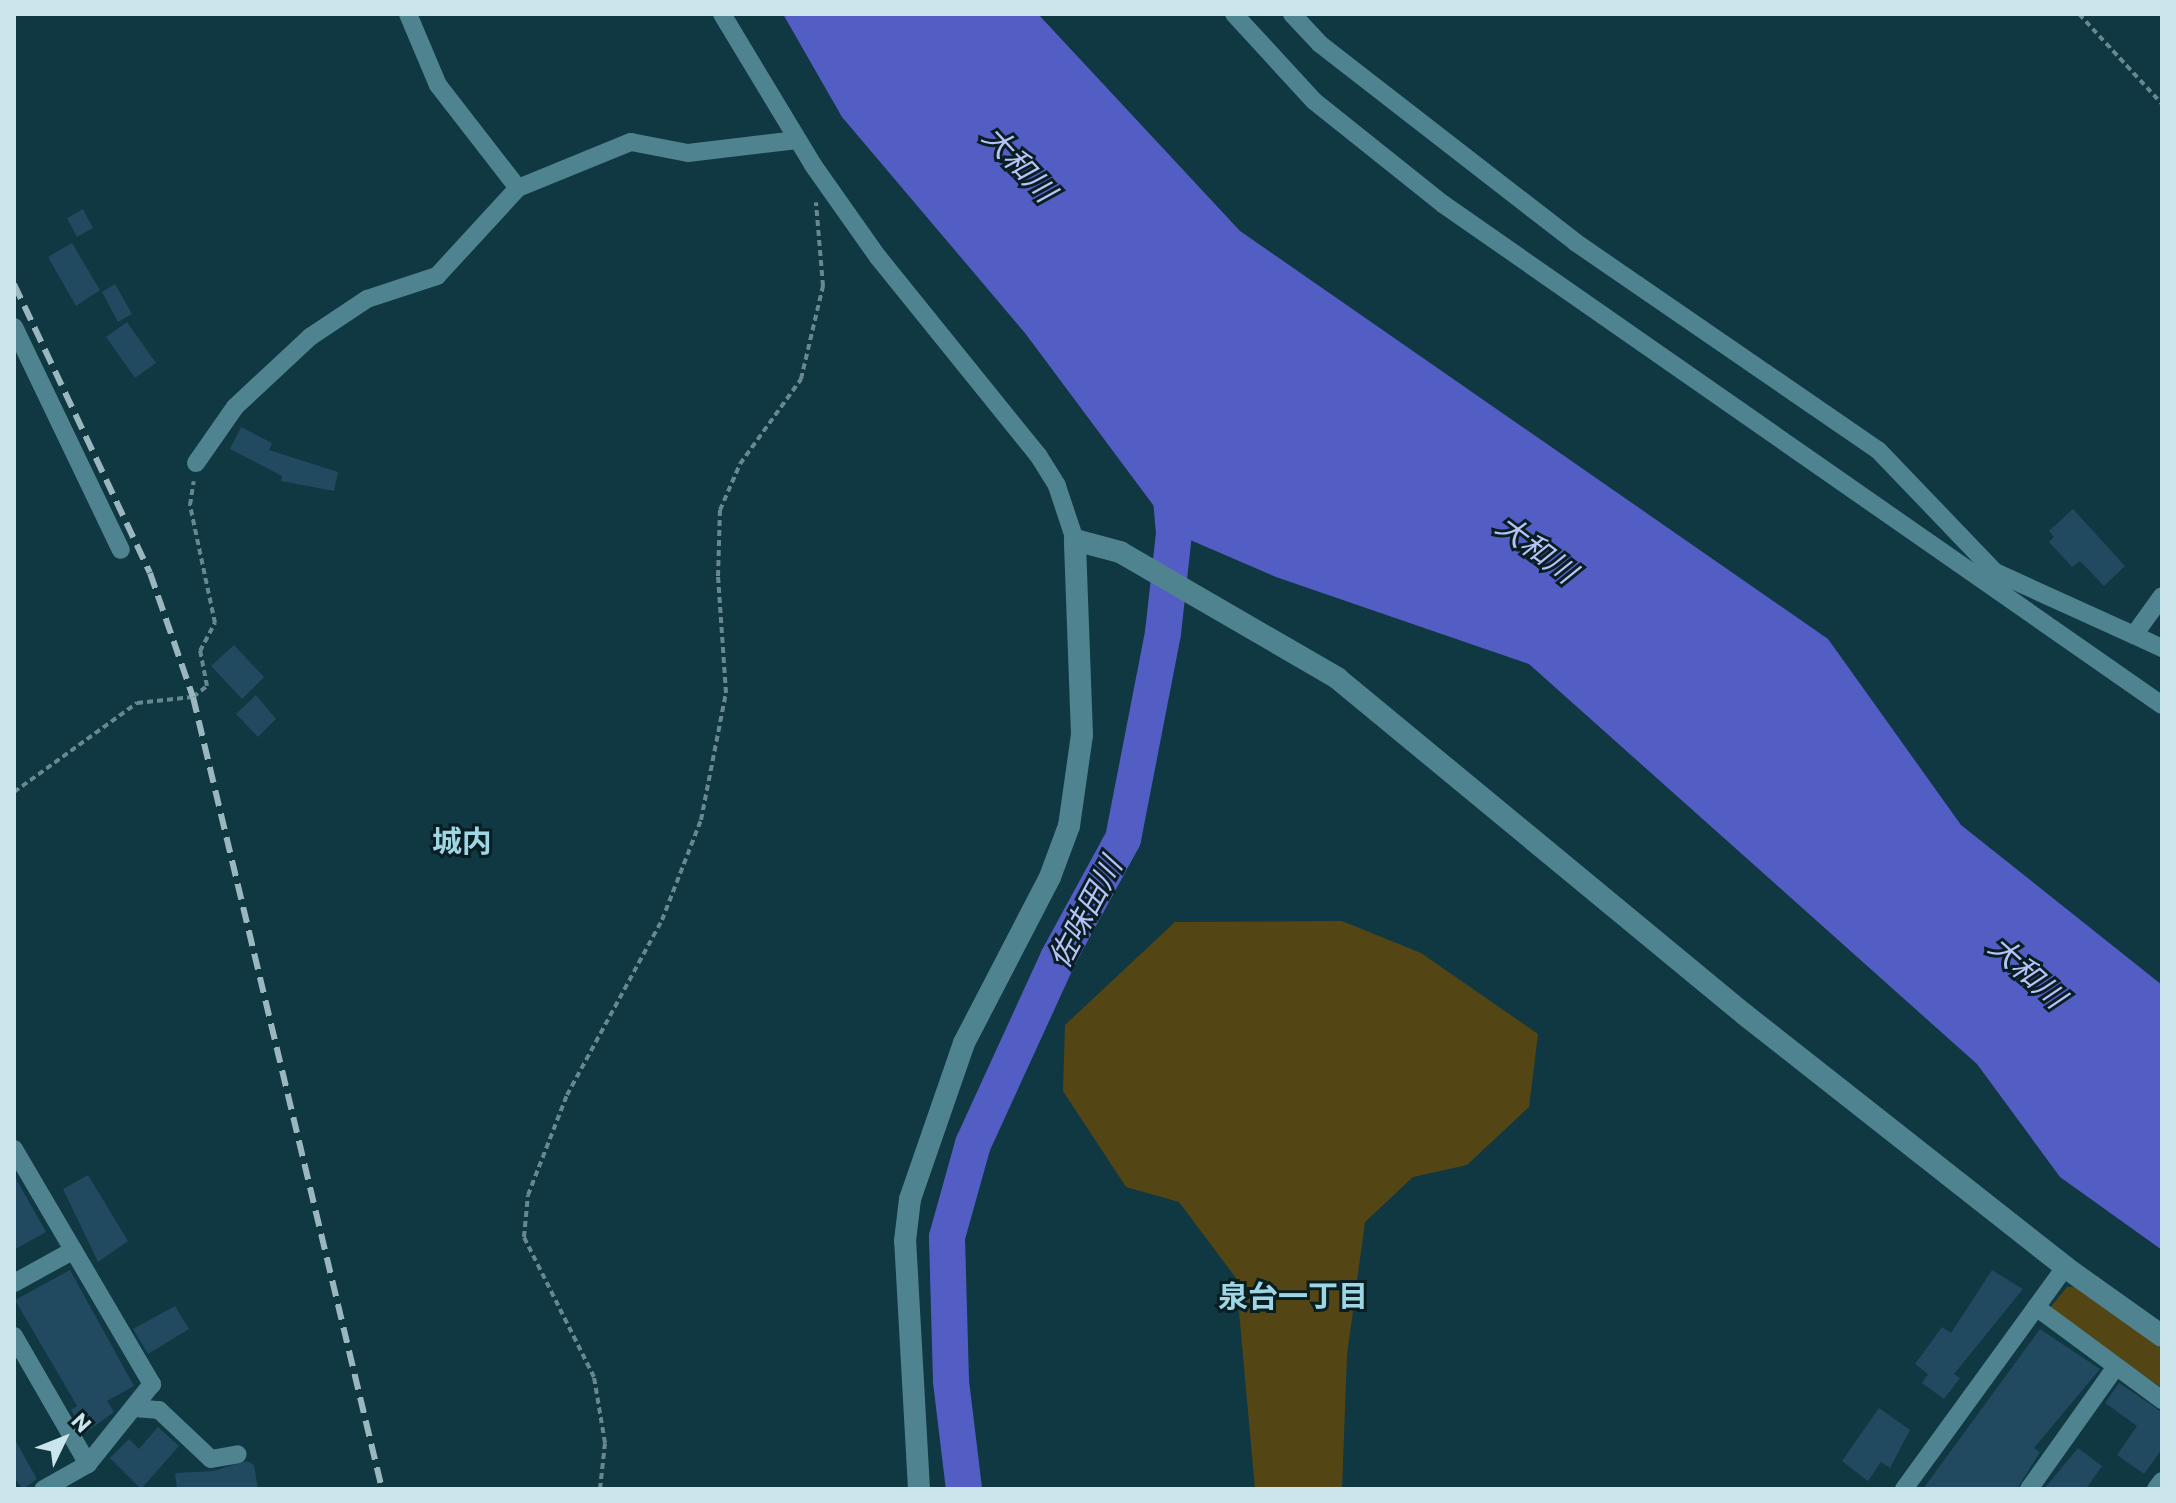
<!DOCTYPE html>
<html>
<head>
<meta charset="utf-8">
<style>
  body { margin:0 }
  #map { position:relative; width:2176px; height:1503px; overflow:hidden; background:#0f3842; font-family:Commissioner,"Noto Sans JP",sans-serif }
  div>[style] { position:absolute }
  .green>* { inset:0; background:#534614 }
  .water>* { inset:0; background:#535ec5 }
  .river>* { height:36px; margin:-18px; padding:0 18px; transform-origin:18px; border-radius:18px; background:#535ec5 }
  .building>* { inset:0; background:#21495f }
  .path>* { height:4px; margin-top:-2px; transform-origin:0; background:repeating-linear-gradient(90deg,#668891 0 6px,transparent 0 10px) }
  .minor>* { height:18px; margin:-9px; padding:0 9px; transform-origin:9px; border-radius:9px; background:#4f8390 }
  .tertiary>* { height:22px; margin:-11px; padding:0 11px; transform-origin:11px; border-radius:11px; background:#4f8390 }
  .rail>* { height:6px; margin-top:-3px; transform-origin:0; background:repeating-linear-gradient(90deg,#9ab7bf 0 16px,transparent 0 24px) }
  span { translate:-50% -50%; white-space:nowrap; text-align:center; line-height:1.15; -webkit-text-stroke:6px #081e23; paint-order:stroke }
  .water-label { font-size:30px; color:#b7c2f7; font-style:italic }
  .neighbourhood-label { font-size:30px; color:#a0d6e4; font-weight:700 }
  .frame { position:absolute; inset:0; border:16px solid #cbe5ec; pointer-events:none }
  .north { position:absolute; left:24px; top:1399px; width:80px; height:80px; -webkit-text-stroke:6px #081e23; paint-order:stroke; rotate:47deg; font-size:22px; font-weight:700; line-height:32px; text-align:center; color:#cbe5ec }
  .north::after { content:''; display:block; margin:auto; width:28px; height:36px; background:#cbe5ec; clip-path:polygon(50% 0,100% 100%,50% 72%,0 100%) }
</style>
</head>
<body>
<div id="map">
  <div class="green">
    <i style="clip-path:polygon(1342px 921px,1421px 953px,1538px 1034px,1529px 1107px,1467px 1165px,1413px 1177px,1365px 1222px,1347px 1355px,1342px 1489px,1255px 1489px,1236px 1278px,1179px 1202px,1126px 1187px,1063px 1091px,1065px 1025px,1175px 922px)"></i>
    <i style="clip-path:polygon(2067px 1287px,2075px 1287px,2162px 1349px,2162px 1388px,2049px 1309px)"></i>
  </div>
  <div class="water">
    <i style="clip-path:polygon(783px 14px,1038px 14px,1240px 231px,1828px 639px,1961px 825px,2162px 985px,2162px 1250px,2060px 1177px,1977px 1064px,1529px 664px,1276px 577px,1174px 533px,1025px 333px,842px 117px)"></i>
  </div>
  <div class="river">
    <i style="left:964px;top:1489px;width:109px;rotate:-96.9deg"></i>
    <i style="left:951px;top:1381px;width:144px;rotate:-91.6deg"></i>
    <i style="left:947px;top:1237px;width:97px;rotate:-74.4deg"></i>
    <i style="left:973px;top:1144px;width:205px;rotate:-65.4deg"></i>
    <i style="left:1058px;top:958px;width:136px;rotate:-61.4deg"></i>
    <i style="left:1123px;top:839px;width:210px;rotate:-79deg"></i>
    <i style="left:1163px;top:633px;width:101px;rotate:-83.7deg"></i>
    <i style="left:1174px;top:533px;width:46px;rotate:-95deg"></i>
  </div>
  <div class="building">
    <i style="clip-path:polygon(83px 209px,93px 228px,77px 237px,67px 218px)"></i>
    <i style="clip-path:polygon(72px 243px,100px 290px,76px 306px,48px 257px)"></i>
    <i style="clip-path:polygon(115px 284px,132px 314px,118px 322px,102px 292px)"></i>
    <i style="clip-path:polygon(127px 322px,156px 363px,135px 378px,106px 337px)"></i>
    <i style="clip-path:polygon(241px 427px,272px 443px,269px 450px,338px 472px,334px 491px,281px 481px,282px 476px,230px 449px)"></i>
    <i style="clip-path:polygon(2073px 509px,2125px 566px,2104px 586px,2080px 561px,2072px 567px,2049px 542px,2054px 537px,2049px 531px)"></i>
    <i style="clip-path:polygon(234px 645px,264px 677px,242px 699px,211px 666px)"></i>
    <i style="clip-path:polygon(256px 695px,276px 719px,258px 737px,236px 714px)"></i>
    <i style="clip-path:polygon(14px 1175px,46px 1232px,14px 1250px)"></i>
    <i style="clip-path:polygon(88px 1175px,128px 1241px,98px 1262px,63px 1189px)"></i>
    <i style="clip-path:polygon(70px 1270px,134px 1386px,107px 1401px,114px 1412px,85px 1433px,71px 1410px,77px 1406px,15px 1300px)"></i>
    <i style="clip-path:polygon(1992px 1270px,2023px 1289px,1954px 1374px,1960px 1378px,1944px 1399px,1922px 1383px,1928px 1374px,1915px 1364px,1942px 1327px,1951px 1333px)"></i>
    <i style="clip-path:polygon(175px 1306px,189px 1329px,148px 1354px,133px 1329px)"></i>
    <i style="clip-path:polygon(2040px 1329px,2100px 1369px,2034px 1448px,2040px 1452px,2017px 1489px,1923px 1489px)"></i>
    <i style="clip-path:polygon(2119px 1383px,2162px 1412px,2162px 1449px,2144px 1474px,2117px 1455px,2137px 1426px,2105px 1403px)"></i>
    <i style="clip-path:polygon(1879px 1408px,1910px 1430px,1890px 1468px,1881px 1462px,1868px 1481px,1842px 1461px)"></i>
    <i style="clip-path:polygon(158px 1427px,179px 1446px,141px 1489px,110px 1458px,129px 1439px,139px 1449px)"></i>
    <i style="clip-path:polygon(14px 1438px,37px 1479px,23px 1489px,14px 1478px)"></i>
    <i style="clip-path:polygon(2078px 1448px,2102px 1466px,2086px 1489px,2044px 1489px)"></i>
    <i style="clip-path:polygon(247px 1461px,254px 1465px,258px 1489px,177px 1489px,175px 1473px,213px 1471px)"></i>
  </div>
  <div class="path">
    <i style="left:2079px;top:14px;width:122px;rotate:47.3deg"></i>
    <i style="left:14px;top:792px;width:152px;rotate:-35.9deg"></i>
    <i style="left:137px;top:703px;width:56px;rotate:-6.1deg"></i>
    <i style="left:193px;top:697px;width:18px;rotate:-38deg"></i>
    <i style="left:207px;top:686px;width:36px;rotate:-101deg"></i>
    <i style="left:200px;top:651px;width:32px;rotate:-62deg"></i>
    <i style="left:215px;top:623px;width:121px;rotate:-102deg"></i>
    <i style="left:190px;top:505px;width:24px;rotate:-81deg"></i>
    <i style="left:600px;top:1489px;width:46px;rotate:-83.8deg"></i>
    <i style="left:605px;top:1443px;width:67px;rotate:-99.5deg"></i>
    <i style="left:594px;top:1377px;width:157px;rotate:-116.6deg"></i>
    <i style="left:524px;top:1237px;width:42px;rotate:-84.6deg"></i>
    <i style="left:528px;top:1195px;width:107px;rotate:-68.7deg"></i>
    <i style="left:567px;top:1095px;width:199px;rotate:-61.5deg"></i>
    <i style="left:662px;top:920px;width:107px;rotate:-68.7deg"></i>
    <i style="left:701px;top:820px;width:129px;rotate:-78.9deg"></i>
    <i style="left:726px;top:693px;width:117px;rotate:-93.9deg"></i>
    <i style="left:718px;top:576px;width:66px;rotate:-88.3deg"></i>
    <i style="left:720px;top:510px;width:50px;rotate:-66.5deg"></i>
    <i style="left:740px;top:464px;width:105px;rotate:-54.3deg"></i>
    <i style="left:801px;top:379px;width:96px;rotate:-76.7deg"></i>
    <i style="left:823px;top:286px;width:84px;rotate:-94.8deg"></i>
  </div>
  <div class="minor">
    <i style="left:408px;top:14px;width:77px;rotate:67.1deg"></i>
    <i style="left:438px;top:85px;width:130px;rotate:52.2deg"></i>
    <i style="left:722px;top:14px;width:176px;rotate:58.9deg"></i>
    <i style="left:813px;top:165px;width:113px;rotate:54.8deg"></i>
    <i style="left:878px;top:257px;width:255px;rotate:51.1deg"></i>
    <i style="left:1038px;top:455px;width:36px;rotate:58deg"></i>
    <i style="left:1057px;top:486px;width:57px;rotate:71.6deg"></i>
    <i style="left:1234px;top:14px;width:118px;rotate:47.4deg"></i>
    <i style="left:1314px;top:101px;width:165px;rotate:38.6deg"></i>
    <i style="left:1443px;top:204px;width:876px;rotate:34.87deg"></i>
    <i style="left:1292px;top:14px;width:41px;rotate:47deg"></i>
    <i style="left:1320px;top:44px;width:323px;rotate:37.8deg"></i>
    <i style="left:1575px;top:242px;width:368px;rotate:34.5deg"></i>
    <i style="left:1878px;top:450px;width:169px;rotate:46.2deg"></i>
    <i style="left:1995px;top:572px;width:153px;rotate:24.4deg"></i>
    <i style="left:2134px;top:635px;width:48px;rotate:-54.3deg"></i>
    <i style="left:14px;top:327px;width:247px;rotate:64.4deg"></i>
    <i style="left:196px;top:463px;width:68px;rotate:-55.1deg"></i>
    <i style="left:235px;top:407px;width:103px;rotate:-43deg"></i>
    <i style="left:310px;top:337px;width:69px;rotate:-33.7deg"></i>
    <i style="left:367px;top:299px;width:74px;rotate:-18.2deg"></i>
    <i style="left:437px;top:276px;width:120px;rotate:-47.4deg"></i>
    <i style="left:518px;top:188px;width:122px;rotate:-22.2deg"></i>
    <i style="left:631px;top:142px;width:58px;rotate:10.9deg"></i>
    <i style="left:688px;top:153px;width:110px;rotate:-6.8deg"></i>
    <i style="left:2134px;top:635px;width:31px;rotate:25deg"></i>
    <i style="left:14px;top:1149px;width:273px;rotate:59.6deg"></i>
    <i style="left:152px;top:1384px;width:102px;rotate:128.7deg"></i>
    <i style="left:88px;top:1464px;width:51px;rotate:150.4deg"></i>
    <i style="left:14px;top:1283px;width:68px;rotate:-28.8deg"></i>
    <i style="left:2036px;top:1307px;width:157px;rotate:36.4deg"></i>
    <i style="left:14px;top:1336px;width:148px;rotate:60deg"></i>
    <i style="left:135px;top:1408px;width:24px;rotate:5deg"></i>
    <i style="left:159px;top:1410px;width:71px;rotate:43.3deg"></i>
    <i style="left:211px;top:1459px;width:27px;rotate:-10deg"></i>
    <i style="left:1904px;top:1489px;width:274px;rotate:-54deg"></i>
    <i style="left:2029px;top:1489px;width:148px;rotate:-54.6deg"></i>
    <i style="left:2156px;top:1489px;width:10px;rotate:-53deg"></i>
  </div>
  <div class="tertiary">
    <i style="left:919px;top:1489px;width:248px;rotate:-93.2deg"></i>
    <i style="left:905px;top:1241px;width:42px;rotate:-83.2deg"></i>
    <i style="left:910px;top:1199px;width:165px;rotate:-70.9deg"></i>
    <i style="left:964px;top:1043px;width:187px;rotate:-62.6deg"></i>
    <i style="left:1050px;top:877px;width:54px;rotate:-69.6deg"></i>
    <i style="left:1069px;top:826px;width:92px;rotate:-81.9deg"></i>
    <i style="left:1082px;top:735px;width:195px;rotate:-92.1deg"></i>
    <i style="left:1075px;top:540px;width:47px;rotate:14.9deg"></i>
    <i style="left:1120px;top:552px;width:251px;rotate:30.1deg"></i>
    <i style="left:1337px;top:678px;width:528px;rotate:39.54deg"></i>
    <i style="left:1744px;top:1014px;width:409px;rotate:38.2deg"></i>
    <i style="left:2065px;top:1267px;width:119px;rotate:35.4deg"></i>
  </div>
  <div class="rail">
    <i style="left:14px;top:284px;width:319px;rotate:64.8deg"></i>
    <i style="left:150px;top:573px;width:131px;rotate:70.9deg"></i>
    <i style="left:193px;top:697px;width:814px;rotate:76.58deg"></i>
  </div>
  <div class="water-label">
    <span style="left:1020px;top:163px;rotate:47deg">大和川</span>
    <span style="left:1537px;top:548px;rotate:37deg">大和川</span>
    <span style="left:1084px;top:912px;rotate:-62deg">佐味田川</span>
    <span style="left:2028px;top:971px;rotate:42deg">大和川</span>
  </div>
  <div class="neighbourhood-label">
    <span style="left:462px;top:840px">城内</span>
    <span style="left:1293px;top:1295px">泉台一丁目</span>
  </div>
  <div class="frame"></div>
  <div class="north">N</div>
</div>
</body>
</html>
